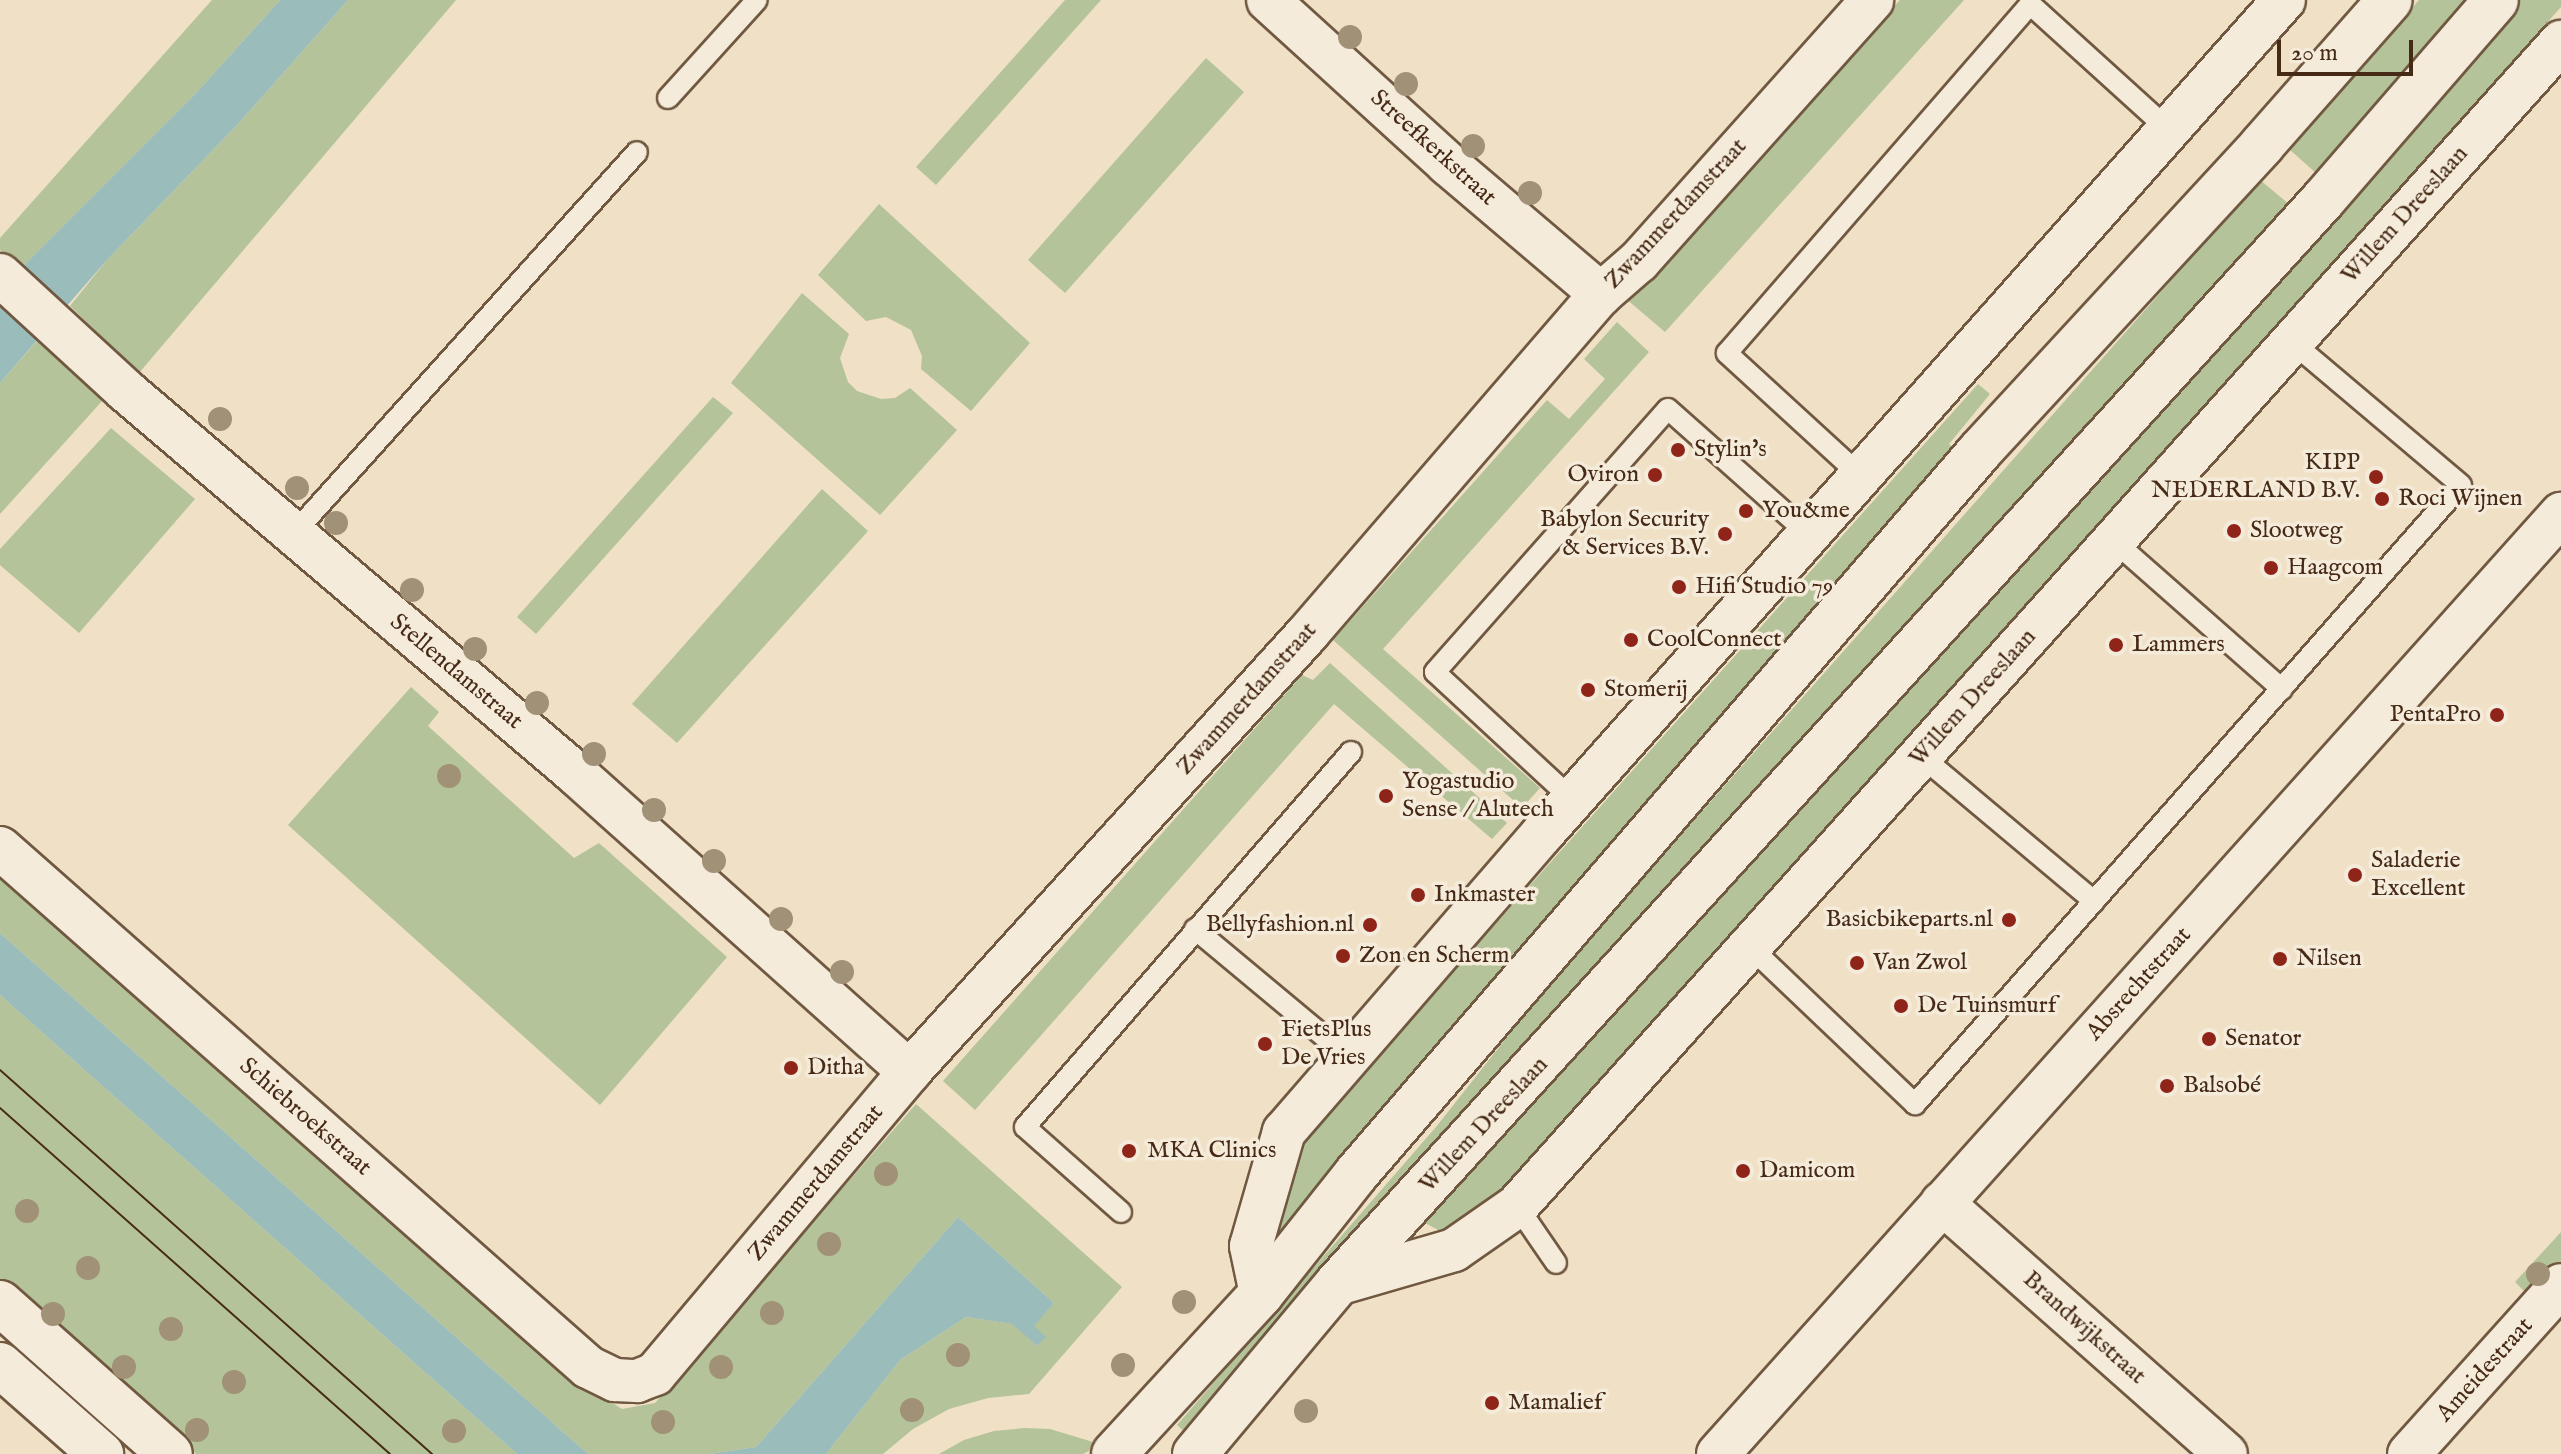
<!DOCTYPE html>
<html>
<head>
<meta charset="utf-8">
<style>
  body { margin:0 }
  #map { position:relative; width:2561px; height:1454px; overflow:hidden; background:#efe0c6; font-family:"IM FELL English",serif }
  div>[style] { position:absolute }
  .green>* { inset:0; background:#b4c399 }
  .water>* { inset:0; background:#9abcba }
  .roads { filter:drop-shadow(2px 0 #705841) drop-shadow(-2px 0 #705841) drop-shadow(0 2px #705841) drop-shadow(0 -2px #705841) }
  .service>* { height:20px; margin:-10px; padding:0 10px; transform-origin:10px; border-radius:10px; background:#f5ebda }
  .minor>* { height:42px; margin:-21px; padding:0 21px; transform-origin:21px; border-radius:21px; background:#f5ebda }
  .tertiary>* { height:44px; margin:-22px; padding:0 22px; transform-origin:22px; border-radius:22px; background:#f5ebda }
  .secondary>* { height:44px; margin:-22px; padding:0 22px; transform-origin:22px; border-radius:22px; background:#f5ebda }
  .tram>* { height:2px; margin:-1px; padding:0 1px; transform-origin:1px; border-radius:1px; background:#462a15 }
  .trees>* { width:24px; height:24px; margin:-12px; border-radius:50%; background:#a19177 }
  .dots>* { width:22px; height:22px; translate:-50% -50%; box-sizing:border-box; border:4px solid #f5ebda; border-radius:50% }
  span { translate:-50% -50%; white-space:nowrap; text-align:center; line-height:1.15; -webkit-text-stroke:7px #f5ebda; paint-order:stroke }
  .street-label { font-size:24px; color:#462a15 }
  .poi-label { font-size:24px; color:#462a15 }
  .left { translate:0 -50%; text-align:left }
  .right { translate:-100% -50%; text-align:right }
  .scale { position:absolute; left:2277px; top:40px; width:136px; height:36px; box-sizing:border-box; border:4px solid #462a15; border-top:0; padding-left:10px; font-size:24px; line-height:28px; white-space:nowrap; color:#462a15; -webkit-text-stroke:6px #f5ebda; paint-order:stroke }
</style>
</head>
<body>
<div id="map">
  <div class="green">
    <i style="clip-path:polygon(212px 0,280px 0,197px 92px,21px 268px,0 250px,0 238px)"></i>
    <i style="clip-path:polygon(348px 0,456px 0,139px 373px,70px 306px,106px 261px,238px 124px)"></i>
    <i style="clip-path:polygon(1065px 0,1101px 0,936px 185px,916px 167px)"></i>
    <i style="clip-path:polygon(1900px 0,1964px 0,1665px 332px,1625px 298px)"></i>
    <i style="clip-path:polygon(2419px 0,2468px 0,2317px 174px,2289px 149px)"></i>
    <i style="clip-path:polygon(2514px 0,2561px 0,2561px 7px,1487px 1207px,1450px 1236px,1423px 1222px)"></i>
    <i style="clip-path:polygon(1206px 58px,1244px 92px,1065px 293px,1028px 260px)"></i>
    <i style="clip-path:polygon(2260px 180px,2289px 204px,1572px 1013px,1189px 1436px,1177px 1425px,1436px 1127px,1545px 989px)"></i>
    <i style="clip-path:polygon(879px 204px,1030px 343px,971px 411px,921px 369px,922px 356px,911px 330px,886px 317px,866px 321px,818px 275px)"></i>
    <i style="clip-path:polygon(802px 293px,849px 334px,840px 358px,848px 382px,857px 391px,881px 399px,895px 398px,910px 388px,957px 430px,880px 515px,731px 383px)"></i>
    <i style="clip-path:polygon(1617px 322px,1649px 352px,1383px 649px,1540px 788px,1522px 808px,1333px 640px,1547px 400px,1569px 419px,1605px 379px,1584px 359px)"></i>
    <i style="clip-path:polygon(37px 341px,103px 400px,0 514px,0 383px)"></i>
    <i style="clip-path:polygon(1978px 384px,1990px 394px,1949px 444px,1959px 455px,1284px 1239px,1274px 1238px,1296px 1147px)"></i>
    <i style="clip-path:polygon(713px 397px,733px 413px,536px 634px,517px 617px)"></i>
    <i style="clip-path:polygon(111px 428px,195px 499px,79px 633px,0 565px,0 549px)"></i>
    <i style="clip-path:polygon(822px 489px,868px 531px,677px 743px,632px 704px)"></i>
    <i style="clip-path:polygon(1330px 663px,1507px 823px,1492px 839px,1334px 704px,975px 1110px,943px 1081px,1302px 675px,1313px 680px)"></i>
    <i style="clip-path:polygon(411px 687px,439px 712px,428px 726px,574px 858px,599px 843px,727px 957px,600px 1105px,288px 825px)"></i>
    <i style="clip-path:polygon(0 863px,601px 1396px,622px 1409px,655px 1403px,916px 1104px,1122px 1287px,1029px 1394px,988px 1398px,949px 1409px,913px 1429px,883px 1454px,826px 1454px,900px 1360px,966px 1317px,1013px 1324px,1037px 1346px,1045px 1337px,1033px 1326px,1054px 1303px,958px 1217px,756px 1447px,709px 1454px,588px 1454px,0 933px)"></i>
    <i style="clip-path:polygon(0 995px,517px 1454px,196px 1454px,0 1282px)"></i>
    <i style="clip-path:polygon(2561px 1232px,2561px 1264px,2530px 1297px,2515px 1282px)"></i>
    <i style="clip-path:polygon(1025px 1428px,1050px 1429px,1093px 1442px,1089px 1451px,1083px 1454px,939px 1454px,964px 1440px,994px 1431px)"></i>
  </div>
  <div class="water">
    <i style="clip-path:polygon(280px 0,348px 0,238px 124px,106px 261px,0 383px,0 289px,197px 92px)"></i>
    <i style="clip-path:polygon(0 933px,588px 1454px,517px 1454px,0 995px)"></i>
    <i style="clip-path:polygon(958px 1217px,1054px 1303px,1034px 1326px,1046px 1337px,1037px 1346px,1012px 1324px,966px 1317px,900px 1360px,826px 1454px,709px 1454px,756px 1447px)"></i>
  </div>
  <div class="roads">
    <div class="service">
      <i style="left:668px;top:98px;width:132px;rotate:-47.8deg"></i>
      <i style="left:1861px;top:476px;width:182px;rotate:-137.5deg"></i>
      <i style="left:1727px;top:353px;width:462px;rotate:-49deg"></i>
      <i style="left:2030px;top:4px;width:188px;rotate:42.2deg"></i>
      <i style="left:295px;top:532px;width:511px;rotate:-48.01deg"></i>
      <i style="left:2114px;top:541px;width:224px;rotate:41.4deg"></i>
      <i style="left:1921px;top:756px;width:226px;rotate:40deg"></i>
      <i style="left:1573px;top:800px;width:188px;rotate:-137.2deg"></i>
      <i style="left:1435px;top:672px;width:351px;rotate:-48.5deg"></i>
      <i style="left:1668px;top:409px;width:188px;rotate:41.6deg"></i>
      <i style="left:1195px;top:929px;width:203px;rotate:39.8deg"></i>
      <i style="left:1750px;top:947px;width:228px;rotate:43.6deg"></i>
      <i style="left:1915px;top:1104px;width:825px;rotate:-48.59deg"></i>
      <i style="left:2461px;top:485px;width:221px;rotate:-139.8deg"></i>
      <i style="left:1517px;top:1206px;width:69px;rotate:55.6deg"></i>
      <i style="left:1121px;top:1212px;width:128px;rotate:-138.5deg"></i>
      <i style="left:1025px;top:1127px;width:497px;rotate:-49deg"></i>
    </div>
    <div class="minor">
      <i style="left:1268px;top:0;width:244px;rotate:42.3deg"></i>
      <i style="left:1448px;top:164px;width:201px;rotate:40.4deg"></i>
      <i style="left:0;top:275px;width:171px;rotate:42.6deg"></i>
      <i style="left:126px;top:391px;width:588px;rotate:40.38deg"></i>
      <i style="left:574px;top:772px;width:450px;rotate:41.8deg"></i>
      <i style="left:0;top:848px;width:784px;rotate:41.43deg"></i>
      <i style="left:588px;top:1367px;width:30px;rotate:26deg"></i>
      <i style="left:615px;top:1380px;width:22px;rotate:3deg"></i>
      <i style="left:637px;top:1381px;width:19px;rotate:-21deg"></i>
      <i style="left:655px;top:1374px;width:395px;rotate:-49.9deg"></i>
      <i style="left:909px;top:1072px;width:593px;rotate:-47.73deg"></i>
      <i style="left:1308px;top:633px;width:448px;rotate:-49.2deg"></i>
      <i style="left:1601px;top:294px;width:50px;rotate:-41deg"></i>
      <i style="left:1639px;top:261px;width:350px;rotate:-48.2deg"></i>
      <i style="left:1942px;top:1203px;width:379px;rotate:41.5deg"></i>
      <i style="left:1337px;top:1284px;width:122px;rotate:-16.2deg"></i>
      <i style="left:1454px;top:1250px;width:77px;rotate:-34.9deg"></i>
      <i style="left:1517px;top:1206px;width:1564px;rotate:-48.11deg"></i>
      <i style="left:1261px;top:1294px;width:49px;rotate:-101.8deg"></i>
      <i style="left:1251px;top:1246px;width:119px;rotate:-73.9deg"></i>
      <i style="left:1284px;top:1132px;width:396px;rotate:-49.1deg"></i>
      <i style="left:1543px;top:833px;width:1115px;rotate:-48.35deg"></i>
      <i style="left:1718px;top:1454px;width:1263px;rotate:-48.11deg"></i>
      <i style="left:2409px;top:1454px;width:227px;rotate:-48deg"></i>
    </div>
    <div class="tertiary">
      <i style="left:0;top:1303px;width:227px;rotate:41.6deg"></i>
      <i style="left:0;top:1365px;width:135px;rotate:41.4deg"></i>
    </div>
    <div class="secondary">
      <i style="left:1114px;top:1454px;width:217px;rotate:-47.4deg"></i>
      <i style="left:1261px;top:1294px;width:153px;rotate:-51.6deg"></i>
      <i style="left:1356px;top:1174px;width:955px;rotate:-49.2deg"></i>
      <i style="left:1980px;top:451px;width:416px;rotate:-47.3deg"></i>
      <i style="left:2262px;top:145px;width:193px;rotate:-48.6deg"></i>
      <i style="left:1195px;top:1454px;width:222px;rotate:-50.1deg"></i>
      <i style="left:1337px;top:1284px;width:1465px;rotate:-47.71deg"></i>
      <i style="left:2323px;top:200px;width:264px;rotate:-49.1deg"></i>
    </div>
  </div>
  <div class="tram">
    <i style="left:0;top:1070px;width:578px;rotate:41.63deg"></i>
    <i style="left:0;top:1108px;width:521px;rotate:41.58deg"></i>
  </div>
  <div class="trees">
    <i style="left:1350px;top:37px"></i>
    <i style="left:1406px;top:84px"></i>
    <i style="left:1473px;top:146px"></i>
    <i style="left:1530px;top:193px"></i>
    <i style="left:220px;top:419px"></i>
    <i style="left:297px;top:488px"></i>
    <i style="left:336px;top:523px"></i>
    <i style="left:412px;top:590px"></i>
    <i style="left:475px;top:649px"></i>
    <i style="left:537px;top:703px"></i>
    <i style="left:594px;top:754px"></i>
    <i style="left:449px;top:776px"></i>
    <i style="left:654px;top:810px"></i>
    <i style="left:714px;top:861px"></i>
    <i style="left:781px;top:919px"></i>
    <i style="left:842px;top:972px"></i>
    <i style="left:886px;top:1174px"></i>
    <i style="left:27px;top:1211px"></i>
    <i style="left:829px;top:1244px"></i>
    <i style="left:88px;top:1268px"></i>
    <i style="left:2538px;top:1274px"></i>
    <i style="left:1184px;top:1302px"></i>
    <i style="left:772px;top:1313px"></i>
    <i style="left:53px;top:1314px"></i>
    <i style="left:171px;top:1329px"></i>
    <i style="left:958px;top:1355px"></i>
    <i style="left:1123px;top:1365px"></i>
    <i style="left:124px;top:1367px"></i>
    <i style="left:721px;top:1367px"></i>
    <i style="left:234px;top:1382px"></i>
    <i style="left:912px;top:1410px"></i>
    <i style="left:1306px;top:1411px"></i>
    <i style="left:663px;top:1422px"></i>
    <i style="left:197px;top:1430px"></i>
    <i style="left:454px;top:1431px"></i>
  </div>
  <div class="dots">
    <i style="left:1678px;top:450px;background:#8f2418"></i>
    <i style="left:1655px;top:475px;background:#8f2418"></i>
    <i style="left:2376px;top:477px;background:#8f2418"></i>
    <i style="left:2382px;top:499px;background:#8f2418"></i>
    <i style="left:1746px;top:511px;background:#8f2418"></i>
    <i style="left:2234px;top:531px;background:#8f2418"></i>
    <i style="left:1725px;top:534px;background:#8f2418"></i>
    <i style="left:2271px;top:568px;background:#8f2418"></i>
    <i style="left:1679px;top:587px;background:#8f2418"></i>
    <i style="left:1631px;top:640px;background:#8f2418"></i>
    <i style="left:2116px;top:645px;background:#8f2418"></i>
    <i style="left:1588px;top:690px;background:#8f2418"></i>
    <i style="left:2497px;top:715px;background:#8f2418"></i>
    <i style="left:1386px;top:796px;background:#8f2418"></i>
    <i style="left:2355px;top:875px;background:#8f2418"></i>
    <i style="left:1418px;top:895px;background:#8f2418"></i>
    <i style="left:2009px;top:920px;background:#8f2418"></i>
    <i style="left:1370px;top:925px;background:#8f2418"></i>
    <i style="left:1343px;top:956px;background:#8f2418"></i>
    <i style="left:2280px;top:959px;background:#8f2418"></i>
    <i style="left:1857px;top:963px;background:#8f2418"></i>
    <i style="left:1901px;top:1006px;background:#8f2418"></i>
    <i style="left:2209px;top:1039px;background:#8f2418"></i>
    <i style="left:1265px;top:1044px;background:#8f2418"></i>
    <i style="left:791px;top:1068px;background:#8f2418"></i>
    <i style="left:2167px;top:1086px;background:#8f2418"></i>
    <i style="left:1129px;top:1151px;background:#8f2418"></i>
    <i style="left:1743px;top:1171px;background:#8f2418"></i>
    <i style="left:1492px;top:1403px;background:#8f2418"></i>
  </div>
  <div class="street-label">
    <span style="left:1433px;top:148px;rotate:42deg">Streefkerkstraat</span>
    <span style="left:1676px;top:214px;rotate:-47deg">Zwammerdamstraat</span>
    <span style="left:2405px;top:215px;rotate:-48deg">Willem Dreeslaan</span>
    <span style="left:456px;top:672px;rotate:40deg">Stellendamstraat</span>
    <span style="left:1973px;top:698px;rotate:-48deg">Willem Dreeslaan</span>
    <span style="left:1247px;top:699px;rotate:-48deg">Zwammerdamstraat</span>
    <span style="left:2139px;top:984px;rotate:-48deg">Absrechtstraat</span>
    <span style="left:305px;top:1117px;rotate:41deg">Schiebroekstraat</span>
    <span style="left:1484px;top:1125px;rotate:-47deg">Willem Dreeslaan</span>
    <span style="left:816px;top:1183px;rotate:-50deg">Zwammerdamstraat</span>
    <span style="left:2084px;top:1328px;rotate:42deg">Brandwijkstraat</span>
    <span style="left:2485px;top:1370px;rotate:-48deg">Ameidestraat</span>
  </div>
  <div class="poi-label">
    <span class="left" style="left:1694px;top:450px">Stylin's</span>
    <span class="right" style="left:2360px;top:477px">KIPP<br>NEDERLAND B.V.</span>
    <span class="right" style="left:1639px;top:475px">Oviron</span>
    <span class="left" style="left:2398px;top:499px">Roci Wijnen</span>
    <span class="left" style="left:1762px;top:511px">You&amp;me</span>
    <span class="right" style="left:1709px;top:534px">Babylon Security<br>&amp; Services B.V.</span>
    <span class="left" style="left:2250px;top:531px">Slootweg</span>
    <span class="left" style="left:2287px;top:568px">Haagcom</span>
    <span class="left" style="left:1695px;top:587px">Hifi Studio 79</span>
    <span class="left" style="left:1647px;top:640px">CoolConnect</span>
    <span class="left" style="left:2132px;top:645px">Lammers</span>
    <span class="left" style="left:1604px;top:690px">Stomerij</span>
    <span class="right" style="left:2481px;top:715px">PentaPro</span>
    <span class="left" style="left:1402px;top:796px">Yogastudio<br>Sense / Alutech</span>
    <span class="left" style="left:2371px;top:875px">Saladerie<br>Excellent</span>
    <span class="left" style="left:1434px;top:895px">Inkmaster</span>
    <span class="right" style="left:1993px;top:920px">Basicbikeparts.nl</span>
    <span class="right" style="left:1354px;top:925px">Bellyfashion.nl</span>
    <span class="left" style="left:1359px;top:956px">Zon en Scherm</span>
    <span class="left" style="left:2296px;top:959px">Nilsen</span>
    <span class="left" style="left:1873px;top:963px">Van Zwol</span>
    <span class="left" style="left:1917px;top:1006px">De Tuinsmurf</span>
    <span class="left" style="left:1281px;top:1044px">FietsPlus<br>De Vries</span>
    <span class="left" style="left:2225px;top:1039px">Senator</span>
    <span class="left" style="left:807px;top:1068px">Ditha</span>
    <span class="left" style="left:2183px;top:1086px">Balsobé</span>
    <span class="left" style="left:1147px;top:1151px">MKA Clinics</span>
    <span class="left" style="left:1759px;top:1171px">Damicom</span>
    <span class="left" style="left:1508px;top:1403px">Mamalief</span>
  </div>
  <div class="scale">20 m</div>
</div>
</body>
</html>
